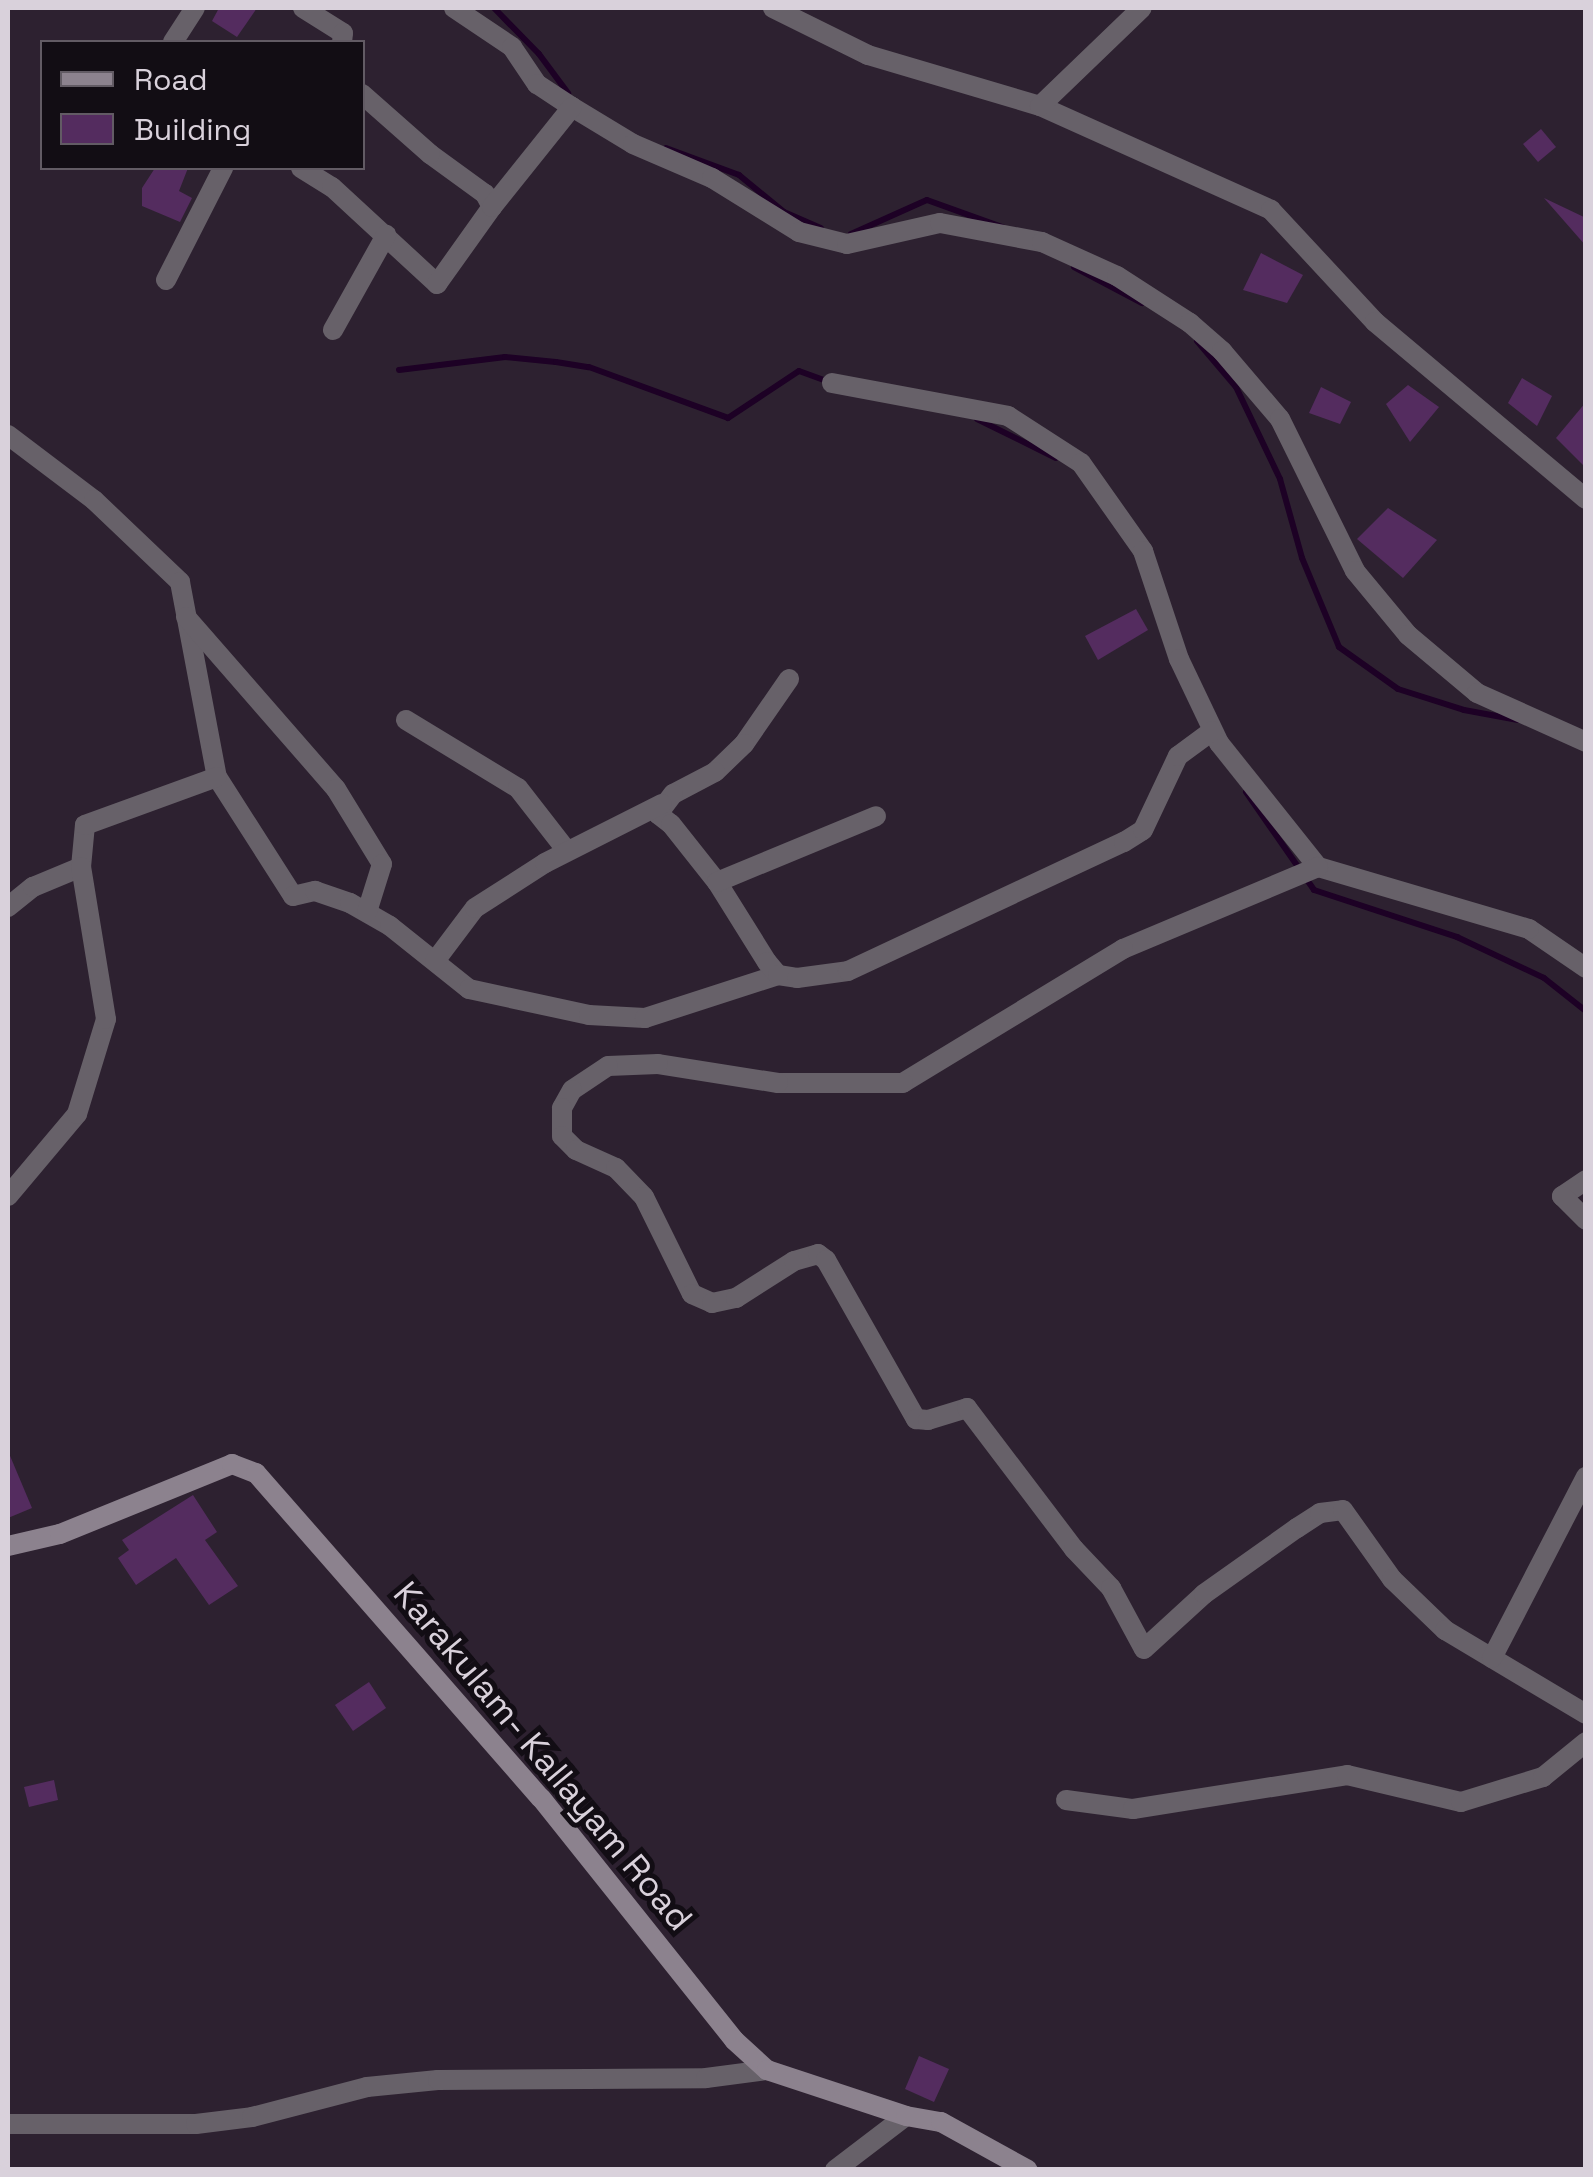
<!DOCTYPE html>
<html>
<head>
<meta charset="utf-8">
<style>
  body { margin:0 }
  #map { position:relative; width:1593px; height:2177px; overflow:hidden; background:#2d2130; font-family:"Space Grotesk",sans-serif }
  div>[style] { position:absolute }
  .stream>* { height:6px; margin:-3px; padding:0 3px; transform-origin:3px; border-radius:3px; background:#1d0125 }
  .building>* { inset:0; background:#542c5f }
  .street>* { height:20px; margin:-10px; padding:0 10px; transform-origin:10px; border-radius:10px; background:#676169 }
  .secondary>* { height:20px; margin:-10px; padding:0 10px; transform-origin:10px; border-radius:10px; background:#8c828e }
  span { translate:-50% -50%; white-space:nowrap; text-align:center; line-height:1.15; -webkit-text-stroke:10px #120d14; paint-order:stroke }
  .street-label { font-size:35px; color:#d9d1db }
  .frame { position:absolute; inset:0; border:10px solid #d9d1db; pointer-events:none }
  .legend { position:absolute; left:40px; top:40px; width:325px; height:130px; box-sizing:border-box; background:#120d14; border:2px solid #625b64; margin:0; padding:12px 18px; list-style:none; font-size:30px; color:#d9d1db }
  .legend li { display:flex; align-items:center; gap:20px; height:50px }
  .legend b { width:50px; border:2px solid #625b64 }
</style>
</head>
<body>
<div id="map">
  <div class="stream">
    <i style="left:494px;top:8px;width:64px;rotate:45.6deg"></i>
    <i style="left:539px;top:54px;width:49px;rotate:53.4deg"></i>
    <i style="left:666px;top:148px;width:78px;rotate:20.3deg"></i>
    <i style="left:739px;top:175px;width:58px;rotate:39.4deg"></i>
    <i style="left:784px;top:212px;width:40px;rotate:23.4deg"></i>
    <i style="left:851px;top:234px;width:83px;rotate:-24.1deg"></i>
    <i style="left:927px;top:200px;width:80px;rotate:19.8deg"></i>
    <i style="left:1074px;top:267px;width:77px;rotate:27.9deg"></i>
    <i style="left:1197px;top:341px;width:60px;rotate:49.7deg"></i>
    <i style="left:1236px;top:387px;width:102px;rotate:64.4deg"></i>
    <i style="left:1280px;top:479px;width:82px;rotate:74.4deg"></i>
    <i style="left:1302px;top:558px;width:96px;rotate:67.4deg"></i>
    <i style="left:1339px;top:647px;width:72px;rotate:35.4deg"></i>
    <i style="left:1398px;top:689px;width:69px;rotate:17.7deg"></i>
    <i style="left:1464px;top:710px;width:55px;rotate:10.5deg"></i>
    <i style="left:399px;top:370px;width:107px;rotate:-7deg"></i>
    <i style="left:505px;top:357px;width:51px;rotate:5.6deg"></i>
    <i style="left:556px;top:362px;width:33px;rotate:9deg"></i>
    <i style="left:589px;top:367px;width:148px;rotate:20.1deg"></i>
    <i style="left:728px;top:418px;width:85px;rotate:-33.5deg"></i>
    <i style="left:799px;top:371px;width:33px;rotate:20deg"></i>
    <i style="left:977px;top:419px;width:88px;rotate:26.3deg"></i>
    <i style="left:1246px;top:792px;width:119px;rotate:55.2deg"></i>
    <i style="left:1314px;top:890px;width:151px;rotate:18.2deg"></i>
    <i style="left:1457px;top:937px;width:96px;rotate:25.2deg"></i>
    <i style="left:1544px;top:978px;width:53px;rotate:38.2deg"></i>
  </div>
  <div class="building">
    <i style="clip-path:polygon(219px 8px,257px 8px,237px 37px,212px 21px)"></i>
    <i style="clip-path:polygon(1541px 129px,1556px 147px,1538px 162px,1523px 144px)"></i>
    <i style="clip-path:polygon(155px 168px,188px 168px,179px 191px,192px 198px,180px 222px,142px 206px,142px 188px)"></i>
    <i style="clip-path:polygon(1544px 198px,1586px 218px,1586px 246px)"></i>
    <i style="clip-path:polygon(1261px 253px,1303px 275px,1287px 303px,1243px 290px)"></i>
    <i style="clip-path:polygon(1522px 378px,1552px 396px,1537px 426px,1508px 403px)"></i>
    <i style="clip-path:polygon(1408px 385px,1439px 407px,1410px 442px,1386px 404px)"></i>
    <i style="clip-path:polygon(1321px 387px,1351px 402px,1340px 424px,1309px 413px)"></i>
    <i style="clip-path:polygon(1586px 402px,1586px 468px,1556px 438px)"></i>
    <i style="clip-path:polygon(1388px 508px,1437px 540px,1403px 578px,1357px 539px)"></i>
    <i style="clip-path:polygon(1136px 609px,1148px 630px,1098px 660px,1085px 636px)"></i>
    <i style="clip-path:polygon(8px 1451px,32px 1508px,8px 1518px)"></i>
    <i style="clip-path:polygon(193px 1495px,217px 1532px,205px 1540px,238px 1586px,209px 1605px,176px 1558px,136px 1585px,118px 1558px,129px 1550px,122px 1540px)"></i>
    <i style="clip-path:polygon(369px 1682px,386px 1708px,353px 1731px,335px 1705px)"></i>
    <i style="clip-path:polygon(54px 1780px,58px 1800px,29px 1807px,24px 1787px)"></i>
    <i style="clip-path:polygon(919px 2056px,949px 2069px,934px 2102px,905px 2089px)"></i>
  </div>
  <div class="street">
    <i style="left:303px;top:8px;width:47px;rotate:32deg"></i>
    <i style="left:343px;top:33px;width:9px;rotate:96deg"></i>
    <i style="left:454px;top:8px;width:70px;rotate:33.9deg"></i>
    <i style="left:512px;top:47px;width:45px;rotate:56deg"></i>
    <i style="left:537px;top:84px;width:42px;rotate:33.3deg"></i>
    <i style="left:572px;top:107px;width:71px;rotate:31.2deg"></i>
    <i style="left:633px;top:144px;width:86px;rotate:23.3deg"></i>
    <i style="left:712px;top:178px;width:102px;rotate:31.8deg"></i>
    <i style="left:799px;top:232px;width:49px;rotate:14deg"></i>
    <i style="left:847px;top:244px;width:95px;rotate:-12.7deg"></i>
    <i style="left:940px;top:223px;width:104px;rotate:10.6deg"></i>
    <i style="left:1042px;top:242px;width:82px;rotate:24.4deg"></i>
    <i style="left:1117px;top:276px;width:87px;rotate:32.8deg"></i>
    <i style="left:1190px;top:323px;width:43px;rotate:41.2deg"></i>
    <i style="left:1222px;top:351px;width:89px;rotate:49.5deg"></i>
    <i style="left:1280px;top:419px;width:169px;rotate:63.7deg"></i>
    <i style="left:1355px;top:571px;width:83px;rotate:50.4deg"></i>
    <i style="left:1408px;top:635px;width:90px;rotate:40deg"></i>
    <i style="left:1477px;top:693px;width:120px;rotate:24.2deg"></i>
    <i style="left:773px;top:8px;width:106px;rotate:26.3deg"></i>
    <i style="left:868px;top:55px;width:179px;rotate:16.5deg"></i>
    <i style="left:1040px;top:106px;width:253px;rotate:24.2deg"></i>
    <i style="left:1271px;top:210px;width:153px;rotate:47.1deg"></i>
    <i style="left:1375px;top:322px;width:275px;rotate:40deg"></i>
    <i style="left:173px;top:42px;width:40px;rotate:-57.1deg"></i>
    <i style="left:1040px;top:106px;width:141px;rotate:-43.9deg"></i>
    <i style="left:301px;top:168px;width:36px;rotate:32deg"></i>
    <i style="left:332px;top:187px;width:143px;rotate:42.7deg"></i>
    <i style="left:437px;top:284px;width:95px;rotate:-54.5deg"></i>
    <i style="left:492px;top:207px;width:15px;rotate:-118deg"></i>
    <i style="left:485px;top:194px;width:68px;rotate:-144deg"></i>
    <i style="left:430px;top:154px;width:91px;rotate:-138.6deg"></i>
    <i style="left:492px;top:207px;width:128px;rotate:-51.3deg"></i>
    <i style="left:166px;top:280px;width:126px;rotate:-63deg"></i>
    <i style="left:333px;top:330px;width:109px;rotate:-60.8deg"></i>
    <i style="left:832px;top:383px;width:179px;rotate:10.6deg"></i>
    <i style="left:1008px;top:416px;width:87px;rotate:32.8deg"></i>
    <i style="left:1081px;top:463px;width:108px;rotate:54.8deg"></i>
    <i style="left:1143px;top:551px;width:114px;rotate:71.6deg"></i>
    <i style="left:1179px;top:659px;width:93px;rotate:64.5deg"></i>
    <i style="left:1219px;top:743px;width:159px;rotate:51.4deg"></i>
    <i style="left:8px;top:435px;width:108px;rotate:37.1deg"></i>
    <i style="left:94px;top:500px;width:119px;rotate:43.6deg"></i>
    <i style="left:180px;top:582px;width:198px;rotate:79.3deg"></i>
    <i style="left:217px;top:777px;width:141px;rotate:57.4deg"></i>
    <i style="left:293px;top:896px;width:23px;rotate:-13deg"></i>
    <i style="left:315px;top:891px;width:37px;rotate:19deg"></i>
    <i style="left:350px;top:903px;width:46px;rotate:29.9deg"></i>
    <i style="left:390px;top:926px;width:101px;rotate:38.6deg"></i>
    <i style="left:469px;top:989px;width:123px;rotate:12.2deg"></i>
    <i style="left:589px;top:1015px;width:56px;rotate:3.1deg"></i>
    <i style="left:645px;top:1018px;width:140px;rotate:-17.9deg"></i>
    <i style="left:186px;top:617px;width:228px;rotate:48.9deg"></i>
    <i style="left:336px;top:789px;width:88px;rotate:58.5deg"></i>
    <i style="left:382px;top:864px;width:50px;rotate:107.4deg"></i>
    <i style="left:789px;top:679px;width:79px;rotate:124.7deg"></i>
    <i style="left:744px;top:744px;width:40px;rotate:136deg"></i>
    <i style="left:715px;top:772px;width:47px;rotate:152.4deg"></i>
    <i style="left:673px;top:794px;width:25px;rotate:127deg"></i>
    <i style="left:658px;top:814px;width:16px;rotate:38deg"></i>
    <i style="left:671px;top:824px;width:74px;rotate:51.6deg"></i>
    <i style="left:717px;top:882px;width:94px;rotate:58deg"></i>
    <i style="left:767px;top:962px;width:17px;rotate:50deg"></i>
    <i style="left:778px;top:975px;width:19px;rotate:9deg"></i>
    <i style="left:797px;top:978px;width:51px;rotate:-7.8deg"></i>
    <i style="left:848px;top:971px;width:305px;rotate:-25.1deg"></i>
    <i style="left:1124px;top:842px;width:22px;rotate:-32deg"></i>
    <i style="left:1143px;top:830px;width:82px;rotate:-64.7deg"></i>
    <i style="left:1178px;top:756px;width:42px;rotate:-36.3deg"></i>
    <i style="left:406px;top:720px;width:131px;rotate:31.3deg"></i>
    <i style="left:518px;top:788px;width:80px;rotate:52.1deg"></i>
    <i style="left:717px;top:882px;width:172px;rotate:-22.5deg"></i>
    <i style="left:8px;top:907px;width:32px;rotate:-39deg"></i>
    <i style="left:33px;top:887px;width:52px;rotate:-22.6deg"></i>
    <i style="left:81px;top:867px;width:42px;rotate:-84.6deg"></i>
    <i style="left:85px;top:825px;width:140px;rotate:-20deg"></i>
    <i style="left:435px;top:961px;width:66px;rotate:-53deg"></i>
    <i style="left:475px;top:908px;width:83px;rotate:-32.7deg"></i>
    <i style="left:545px;top:863px;width:131px;rotate:-26.8deg"></i>
    <i style="left:1586px;top:968px;width:69px;rotate:-145.6deg"></i>
    <i style="left:1529px;top:929px;width:220px;rotate:-163.6deg"></i>
    <i style="left:1318px;top:867px;width:212px;rotate:157.2deg"></i>
    <i style="left:1123px;top:949px;width:258px;rotate:148.7deg"></i>
    <i style="left:903px;top:1083px;width:125px;rotate:180deg"></i>
    <i style="left:778px;top:1083px;width:121px;rotate:-171deg"></i>
    <i style="left:658px;top:1064px;width:50px;rotate:177.7deg"></i>
    <i style="left:608px;top:1066px;width:43px;rotate:146.3deg"></i>
    <i style="left:572px;top:1090px;width:21px;rotate:119deg"></i>
    <i style="left:562px;top:1108px;width:28px;rotate:90deg"></i>
    <i style="left:562px;top:1136px;width:20px;rotate:45deg"></i>
    <i style="left:576px;top:1150px;width:44px;rotate:24.2deg"></i>
    <i style="left:616px;top:1168px;width:40px;rotate:46deg"></i>
    <i style="left:644px;top:1197px;width:108px;rotate:63.7deg"></i>
    <i style="left:692px;top:1294px;width:22px;rotate:24deg"></i>
    <i style="left:712px;top:1303px;width:25px;rotate:-12deg"></i>
    <i style="left:736px;top:1298px;width:69px;rotate:-32.5deg"></i>
    <i style="left:794px;top:1261px;width:25px;rotate:-16deg"></i>
    <i style="left:818px;top:1254px;width:10px;rotate:37deg"></i>
    <i style="left:826px;top:1260px;width:183px;rotate:60.5deg"></i>
    <i style="left:916px;top:1419px;width:12px;rotate:5deg"></i>
    <i style="left:928px;top:1420px;width:41px;rotate:-17.1deg"></i>
    <i style="left:967px;top:1408px;width:177px;rotate:52.8deg"></i>
    <i style="left:1074px;top:1549px;width:54px;rotate:46.5deg"></i>
    <i style="left:1111px;top:1588px;width:69px;rotate:61.6deg"></i>
    <i style="left:1144px;top:1649px;width:81px;rotate:-42.5deg"></i>
    <i style="left:1204px;top:1594px;width:114px;rotate:-35.4deg"></i>
    <i style="left:1297px;top:1528px;width:27px;rotate:-33deg"></i>
    <i style="left:1320px;top:1513px;width:23px;rotate:-7deg"></i>
    <i style="left:1343px;top:1510px;width:85px;rotate:54.6deg"></i>
    <i style="left:1392px;top:1579px;width:74px;rotate:43.9deg"></i>
    <i style="left:1445px;top:1630px;width:164px;rotate:30.8deg"></i>
    <i style="left:1586px;top:1180px;width:29px;rotate:146deg"></i>
    <i style="left:1562px;top:1196px;width:34px;rotate:45deg"></i>
    <i style="left:8px;top:1196px;width:107px;rotate:-49.9deg"></i>
    <i style="left:77px;top:1114px;width:99px;rotate:-73deg"></i>
    <i style="left:106px;top:1019px;width:154px;rotate:-99.3deg"></i>
    <i style="left:1492px;top:1658px;width:204px;rotate:-62.6deg"></i>
    <i style="left:1066px;top:1800px;width:68px;rotate:7.7deg"></i>
    <i style="left:1133px;top:1809px;width:217px;rotate:-9deg"></i>
    <i style="left:1347px;top:1775px;width:117px;rotate:13.3deg"></i>
    <i style="left:1461px;top:1802px;width:86px;rotate:-17deg"></i>
    <i style="left:1543px;top:1777px;width:55px;rotate:-39.1deg"></i>
    <i style="left:8px;top:2124px;width:188px"></i>
    <i style="left:196px;top:2124px;width:56px;rotate:-7.1deg"></i>
    <i style="left:252px;top:2117px;width:119px;rotate:-14.6deg"></i>
    <i style="left:367px;top:2087px;width:71px;rotate:-5.6deg"></i>
    <i style="left:438px;top:2080px;width:268px;rotate:-0.4deg"></i>
    <i style="left:706px;top:2078px;width:62px;rotate:-7.5deg"></i>
    <i style="left:835px;top:2170px;width:89px;rotate:-37.3deg"></i>
  </div>
  <div class="secondary">
    <i style="left:8px;top:1546px;width:53px;rotate:-13deg"></i>
    <i style="left:60px;top:1534px;width:186px;rotate:-22.1deg"></i>
    <i style="left:232px;top:1464px;width:26px;rotate:21deg"></i>
    <i style="left:256px;top:1473px;width:432px;rotate:48.8deg"></i>
    <i style="left:541px;top:1798px;width:310px;rotate:51.4deg"></i>
    <i style="left:734px;top:2040px;width:45px;rotate:42.3deg"></i>
    <i style="left:767px;top:2070px;width:146px;rotate:18.3deg"></i>
    <i style="left:906px;top:2116px;width:36px;rotate:10deg"></i>
    <i style="left:941px;top:2122px;width:99px;rotate:28.9deg"></i>
  </div>
  <div class="street-label">
    <span style="left:543px;top:1756px;rotate:50deg">Karakulam- Kallayam Road</span>
  </div>
  <div class="frame"></div>
  <ul class="legend">
  <li><b style="height:12px;background:#8c828e"></b>Road</li>
  <li><b style="height:28px;background:#542c5f"></b>Building</li>
  </ul>
</div>
</body>
</html>
